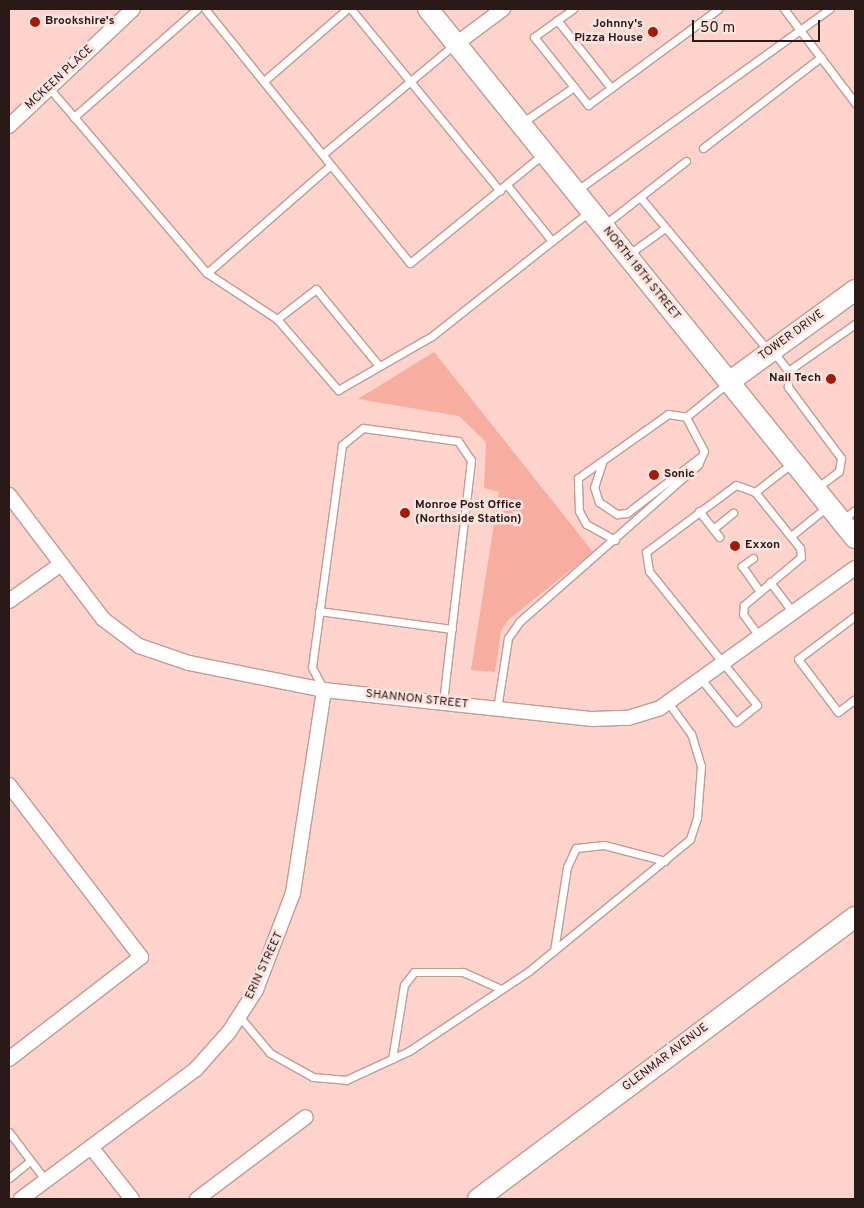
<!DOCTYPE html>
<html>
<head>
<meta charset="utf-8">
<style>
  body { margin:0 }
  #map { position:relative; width:864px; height:1208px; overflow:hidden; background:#fed3cb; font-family:Overpass,sans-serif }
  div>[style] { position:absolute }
  .green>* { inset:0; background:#f7ad9f }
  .roads { filter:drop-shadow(1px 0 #c29b93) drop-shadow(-1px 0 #c29b93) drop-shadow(0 1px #c29b93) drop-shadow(0 -1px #c29b93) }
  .lane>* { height:7px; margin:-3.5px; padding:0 3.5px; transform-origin:3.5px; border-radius:3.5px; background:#fff }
  .street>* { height:14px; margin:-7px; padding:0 7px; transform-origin:7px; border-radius:7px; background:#fff }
  .secondary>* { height:20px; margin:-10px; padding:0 10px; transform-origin:10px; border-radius:10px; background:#fff }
  .dots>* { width:14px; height:14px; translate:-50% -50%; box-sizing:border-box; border:2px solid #ffe5e0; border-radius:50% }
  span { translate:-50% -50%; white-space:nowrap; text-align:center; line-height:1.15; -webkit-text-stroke:5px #ffe5e0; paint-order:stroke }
  .poi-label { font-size:12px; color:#291a17; font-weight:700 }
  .left { translate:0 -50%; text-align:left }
  .right { translate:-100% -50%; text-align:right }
  .street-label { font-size:12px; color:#291a17 }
  .frame { position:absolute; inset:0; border:10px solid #291a17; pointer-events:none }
  .scale { position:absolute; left:692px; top:20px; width:128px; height:22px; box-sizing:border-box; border:2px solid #291a17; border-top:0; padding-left:6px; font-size:15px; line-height:18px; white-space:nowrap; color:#291a17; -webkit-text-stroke:4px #ffe5e0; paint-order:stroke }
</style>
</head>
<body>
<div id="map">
  <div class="green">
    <i style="clip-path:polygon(434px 352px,593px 552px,508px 620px,501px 631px,495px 672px,471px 670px,499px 492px,484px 488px,486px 442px,459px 416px,358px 399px)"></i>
  </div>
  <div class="roads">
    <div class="lane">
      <i style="left:197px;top:9px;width:164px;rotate:138.7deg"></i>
      <i style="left:74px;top:117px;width:205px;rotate:49.6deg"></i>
      <i style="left:207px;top:273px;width:84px;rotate:33.3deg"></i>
      <i style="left:277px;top:319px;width:94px;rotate:49.3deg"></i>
      <i style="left:338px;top:390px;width:108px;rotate:-29.9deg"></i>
      <i style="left:432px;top:336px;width:153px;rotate:-38.4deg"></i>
      <i style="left:552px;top:241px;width:72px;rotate:-128.8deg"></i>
      <i style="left:205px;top:9px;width:326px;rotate:51.1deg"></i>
      <i style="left:410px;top:263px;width:171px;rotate:-39.3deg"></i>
      <i style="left:351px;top:9px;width:235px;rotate:50.7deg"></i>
      <i style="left:784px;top:9px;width:118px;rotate:52.9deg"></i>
      <i style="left:557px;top:20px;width:87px;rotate:51.5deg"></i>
      <i style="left:264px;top:81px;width:110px;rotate:-40.9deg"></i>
      <i style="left:574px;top:87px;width:23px;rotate:52deg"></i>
      <i style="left:588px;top:105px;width:162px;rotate:-36.4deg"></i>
      <i style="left:49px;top:88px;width:38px;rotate:49deg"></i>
      <i style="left:523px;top:122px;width:62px;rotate:-34.5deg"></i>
      <i style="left:574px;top:87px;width:64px;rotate:-128.7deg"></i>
      <i style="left:534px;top:37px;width:48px;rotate:-35.7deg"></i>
      <i style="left:703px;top:148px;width:149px;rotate:-37.6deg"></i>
      <i style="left:323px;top:154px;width:172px;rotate:-39.8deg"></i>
      <i style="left:576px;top:191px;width:312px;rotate:-35.7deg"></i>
      <i style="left:640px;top:197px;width:199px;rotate:50.1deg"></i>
      <i style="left:604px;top:225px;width:104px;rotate:-38deg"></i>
      <i style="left:552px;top:241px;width:47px;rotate:-38.1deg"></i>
      <i style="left:629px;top:254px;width:44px;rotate:-35.8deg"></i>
      <i style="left:207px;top:273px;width:164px;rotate:-41.1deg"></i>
      <i style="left:277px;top:319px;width:49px;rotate:-37.6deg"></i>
      <i style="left:316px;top:289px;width:99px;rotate:50.7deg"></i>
      <i style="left:773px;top:351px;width:25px;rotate:53deg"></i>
      <i style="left:602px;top:463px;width:25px;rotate:108deg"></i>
      <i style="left:594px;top:487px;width:16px;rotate:72deg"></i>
      <i style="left:599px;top:502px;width:22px;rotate:34deg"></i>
      <i style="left:617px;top:514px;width:10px;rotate:-6deg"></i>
      <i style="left:627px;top:513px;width:91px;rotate:-37.4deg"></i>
      <i style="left:818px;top:487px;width:26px;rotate:-37deg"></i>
      <i style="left:839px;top:471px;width:13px;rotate:-81deg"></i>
      <i style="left:841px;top:458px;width:89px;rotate:-126.7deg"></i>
      <i style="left:788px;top:387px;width:16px;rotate:-90deg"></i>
      <i style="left:788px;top:371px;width:82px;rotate:-35deg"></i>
      <i style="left:755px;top:492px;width:72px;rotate:51.2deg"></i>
      <i style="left:800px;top:548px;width:9px;rotate:84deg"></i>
      <i style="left:801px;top:557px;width:75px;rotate:139.9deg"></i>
      <i style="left:744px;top:605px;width:9px;rotate:96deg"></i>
      <i style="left:743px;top:614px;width:29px;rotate:54deg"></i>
      <i style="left:699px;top:511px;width:33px;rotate:52deg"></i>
      <i style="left:842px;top:520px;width:16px;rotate:-38deg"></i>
      <i style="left:713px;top:529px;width:26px;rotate:-39deg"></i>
      <i style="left:791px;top:536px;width:48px;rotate:-39deg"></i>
      <i style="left:615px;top:540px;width:33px;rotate:-151deg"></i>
      <i style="left:586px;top:524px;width:15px;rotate:-118deg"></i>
      <i style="left:579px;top:511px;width:33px;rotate:-92deg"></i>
      <i style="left:578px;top:478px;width:110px;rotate:-35.4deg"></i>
      <i style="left:668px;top:414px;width:18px;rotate:9deg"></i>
      <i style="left:686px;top:417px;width:55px;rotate:-39.1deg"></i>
      <i style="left:753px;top:558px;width:14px;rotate:144deg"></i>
      <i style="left:742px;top:566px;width:29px;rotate:55deg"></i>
      <i style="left:770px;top:582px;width:39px;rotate:53deg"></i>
      <i style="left:319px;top:611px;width:134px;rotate:7.7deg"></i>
      <i style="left:855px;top:616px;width:71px;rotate:143deg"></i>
      <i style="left:798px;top:659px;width:66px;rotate:53deg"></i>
      <i style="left:838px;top:712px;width:21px;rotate:-37deg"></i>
      <i style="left:701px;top:679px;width:55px;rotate:50.9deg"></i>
      <i style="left:736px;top:722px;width:27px;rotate:-39deg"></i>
      <i style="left:757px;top:705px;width:172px;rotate:-128.9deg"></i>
      <i style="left:649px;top:571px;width:19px;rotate:-99deg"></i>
      <i style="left:646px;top:552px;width:112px;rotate:-36.7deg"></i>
      <i style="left:736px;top:485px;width:20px;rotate:20deg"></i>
      <i style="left:755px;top:492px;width:46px;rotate:-37.9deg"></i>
      <i style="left:324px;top:690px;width:26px;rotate:-118deg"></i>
      <i style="left:312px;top:667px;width:224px;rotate:-82.3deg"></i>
      <i style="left:342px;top:445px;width:27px;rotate:-39deg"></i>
      <i style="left:363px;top:428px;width:96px;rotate:7.8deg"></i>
      <i style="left:458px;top:441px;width:23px;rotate:56deg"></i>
      <i style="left:471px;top:460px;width:245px;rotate:96.6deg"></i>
      <i style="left:497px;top:709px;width:72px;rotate:-81.2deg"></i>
      <i style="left:508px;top:638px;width:19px;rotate:-55deg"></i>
      <i style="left:519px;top:622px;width:238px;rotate:-41.3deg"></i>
      <i style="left:698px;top:465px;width:15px;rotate:-67deg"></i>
      <i style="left:704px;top:451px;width:38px;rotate:-118deg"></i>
      <i style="left:554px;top:951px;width:85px;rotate:-81.2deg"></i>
      <i style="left:567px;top:867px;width:21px;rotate:-65deg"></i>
      <i style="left:576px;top:848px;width:28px;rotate:-6deg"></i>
      <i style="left:604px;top:845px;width:63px;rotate:14.7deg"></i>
      <i style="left:239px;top:1016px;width:48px;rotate:50deg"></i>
      <i style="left:270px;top:1053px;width:49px;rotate:29.2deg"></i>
      <i style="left:313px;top:1077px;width:33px;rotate:5deg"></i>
      <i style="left:346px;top:1080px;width:69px;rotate:-24.7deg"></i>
      <i style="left:409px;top:1051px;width:144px;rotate:-33.7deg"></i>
      <i style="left:529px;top:971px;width:208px;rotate:-39.3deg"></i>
      <i style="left:690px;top:839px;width:22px;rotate:-72deg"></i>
      <i style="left:697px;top:818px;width:52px;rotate:-85.6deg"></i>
      <i style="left:701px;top:766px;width:34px;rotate:-107deg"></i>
      <i style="left:691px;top:734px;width:39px;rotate:-126deg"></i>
      <i style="left:392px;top:1059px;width:75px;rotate:-80.8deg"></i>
      <i style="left:404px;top:985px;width:16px;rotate:-52deg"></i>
      <i style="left:414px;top:972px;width:49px"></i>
      <i style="left:463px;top:972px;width:42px;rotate:24.1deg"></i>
      <i style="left:9px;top:1132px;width:61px;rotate:52.9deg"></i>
      <i style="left:9px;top:1178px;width:26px;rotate:-39deg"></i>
    </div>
    <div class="street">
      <i style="left:456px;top:44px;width:59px;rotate:-36.7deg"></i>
      <i style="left:9px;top:126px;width:170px;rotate:-43.3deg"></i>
      <i style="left:9px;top:495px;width:156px;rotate:52.8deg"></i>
      <i style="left:103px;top:619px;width:45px;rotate:36.9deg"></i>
      <i style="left:139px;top:646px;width:53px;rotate:18.8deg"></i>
      <i style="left:189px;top:663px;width:138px;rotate:11.3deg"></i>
      <i style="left:324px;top:690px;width:270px;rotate:6.2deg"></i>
      <i style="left:592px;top:719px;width:36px;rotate:-2deg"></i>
      <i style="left:628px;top:718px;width:34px;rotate:-17deg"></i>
      <i style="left:660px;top:708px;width:240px;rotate:-35.7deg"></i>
      <i style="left:9px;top:601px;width:64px;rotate:-35.4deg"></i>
      <i style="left:9px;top:785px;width:217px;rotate:52.5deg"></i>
      <i style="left:141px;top:957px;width:167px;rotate:142.3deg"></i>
      <i style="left:91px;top:1147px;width:66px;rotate:51.7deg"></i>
      <i style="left:21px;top:1199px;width:218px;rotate:-36.6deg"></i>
      <i style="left:196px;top:1069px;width:50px;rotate:-48.3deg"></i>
      <i style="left:229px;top:1032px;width:50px;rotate:-57.3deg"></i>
      <i style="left:256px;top:990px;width:104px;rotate:-69.1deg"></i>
      <i style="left:293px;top:893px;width:205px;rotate:-81.3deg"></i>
      <i style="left:197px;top:1199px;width:136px;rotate:-37deg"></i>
    </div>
    <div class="secondary">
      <i style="left:428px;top:9px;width:680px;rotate:51.09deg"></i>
      <i style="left:729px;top:382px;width:156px;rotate:-36.1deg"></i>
      <i style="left:478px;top:1199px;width:471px;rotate:-36.8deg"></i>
    </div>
  </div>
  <div class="dots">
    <i style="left:35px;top:22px;background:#a91807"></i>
    <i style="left:653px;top:32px;background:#a91807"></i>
    <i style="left:831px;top:379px;background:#a91807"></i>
    <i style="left:654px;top:475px;background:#a91807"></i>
    <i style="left:405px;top:513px;background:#a91807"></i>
    <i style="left:735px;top:546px;background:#a91807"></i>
  </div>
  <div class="poi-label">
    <span class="left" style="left:45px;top:22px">Brookshire's</span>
    <span class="right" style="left:643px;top:32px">Johnny's<br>Pizza House</span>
    <span class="right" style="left:821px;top:379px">Nail Tech</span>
    <span class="left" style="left:664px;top:475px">Sonic</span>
    <span class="left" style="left:415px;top:513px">Monroe Post Office<br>(Northside Station)</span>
    <span class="left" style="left:745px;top:546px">Exxon</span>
  </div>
  <div class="street-label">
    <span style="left:60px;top:78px;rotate:-43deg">MCKEEN PLACE</span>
    <span style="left:641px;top:274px;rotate:51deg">NORTH 18TH STREET</span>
    <span style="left:792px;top:336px;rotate:-36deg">TOWER DRIVE</span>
    <span style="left:417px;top:700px;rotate:6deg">SHANNON STREET</span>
    <span style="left:265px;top:966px;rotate:-65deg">ERIN STREET</span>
    <span style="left:666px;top:1058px;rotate:-37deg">GLENMAR AVENUE</span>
  </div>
  <div class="frame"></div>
  <div class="scale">50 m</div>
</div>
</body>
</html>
